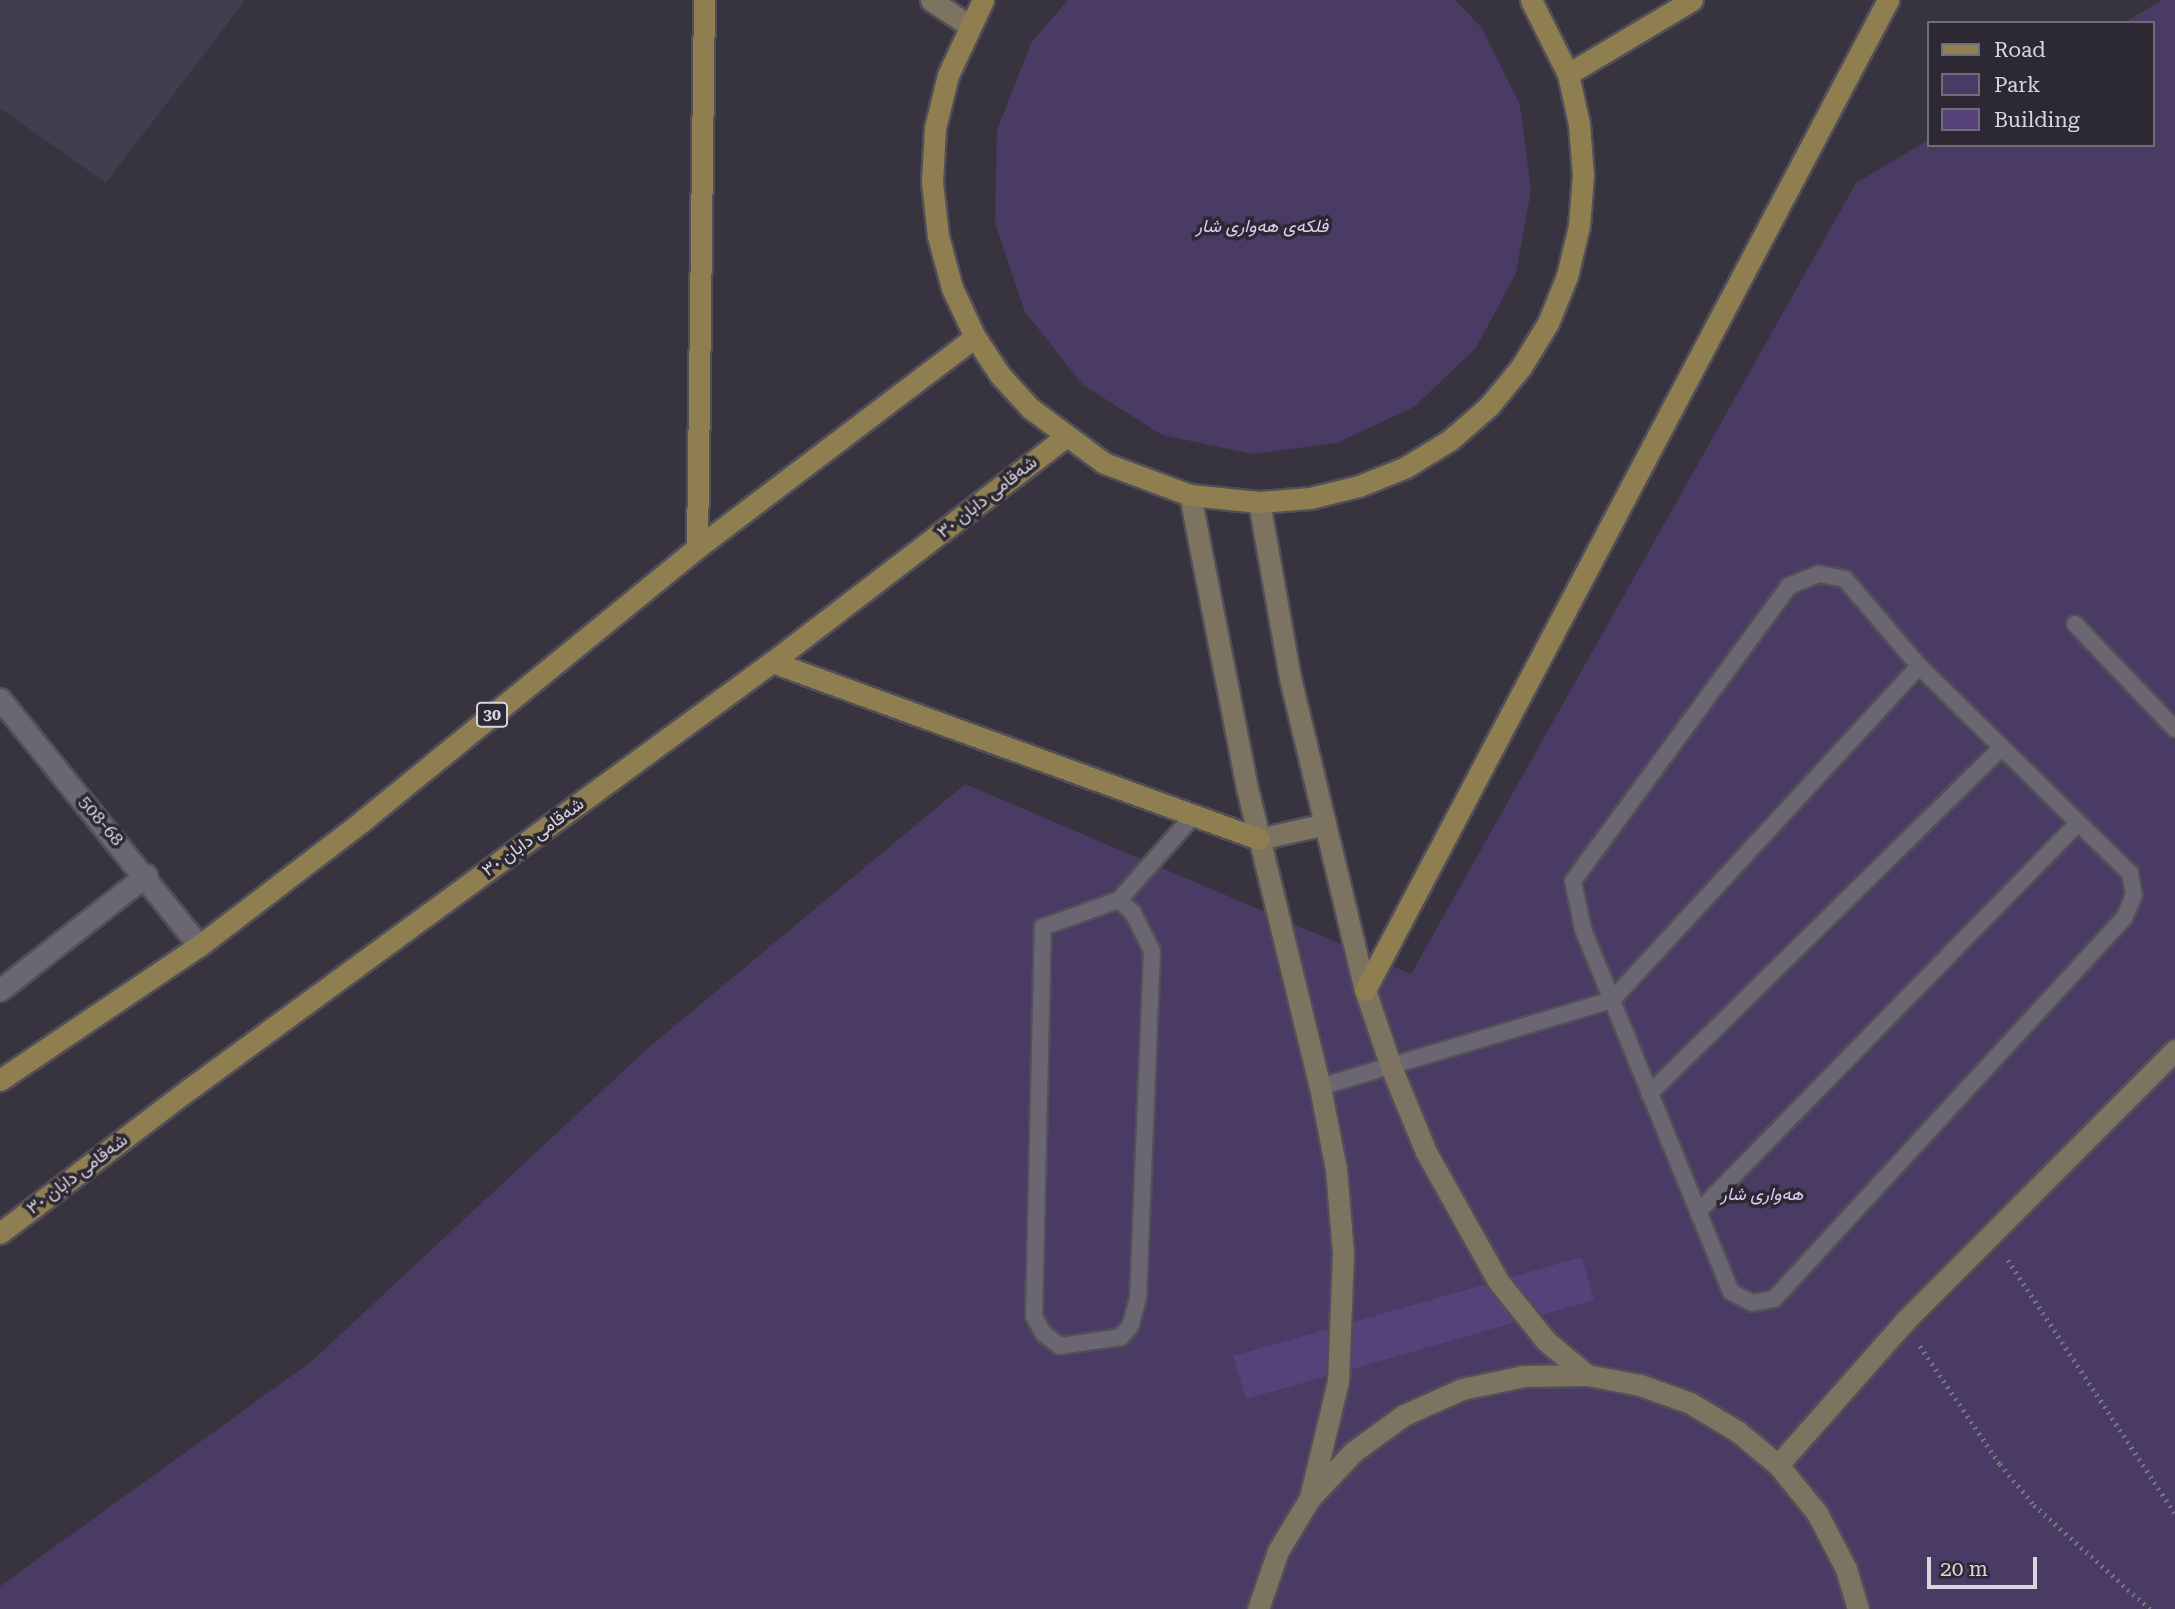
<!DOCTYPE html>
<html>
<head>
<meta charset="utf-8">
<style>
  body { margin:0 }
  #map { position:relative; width:2175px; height:1609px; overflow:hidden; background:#37333f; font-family:"Roboto Serif",Vazirmatn,serif }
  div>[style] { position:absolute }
  .built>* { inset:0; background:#433e4f }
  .green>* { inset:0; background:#493b63 }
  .building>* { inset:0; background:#56417a }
  .path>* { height:4.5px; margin-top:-2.25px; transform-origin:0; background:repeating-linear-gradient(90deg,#78757f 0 2px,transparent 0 7px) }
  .roads { filter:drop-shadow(2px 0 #524f59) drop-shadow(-2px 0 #524f59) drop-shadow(0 2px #524f59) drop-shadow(0 -2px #524f59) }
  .lane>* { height:16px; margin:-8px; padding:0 8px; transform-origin:8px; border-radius:8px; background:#6a6773 }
  .street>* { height:21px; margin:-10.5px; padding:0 10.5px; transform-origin:10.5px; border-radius:10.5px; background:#6a6773 }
  .secondary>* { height:21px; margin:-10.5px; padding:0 10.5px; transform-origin:10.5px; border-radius:10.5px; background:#7d7361 }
  .primary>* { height:21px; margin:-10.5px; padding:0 10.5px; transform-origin:10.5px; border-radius:10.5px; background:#8f7e4f }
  span { translate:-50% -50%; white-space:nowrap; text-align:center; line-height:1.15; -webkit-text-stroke:7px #2d2934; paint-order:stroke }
  .shield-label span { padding:2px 5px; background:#2d2934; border:2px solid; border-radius:5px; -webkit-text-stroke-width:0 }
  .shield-label { font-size:16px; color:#d8d6dd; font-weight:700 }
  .park-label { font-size:18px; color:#dad0f3; font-style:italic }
  .street-label { font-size:18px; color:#d8d6dd }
  .legend { position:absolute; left:1927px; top:21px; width:228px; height:126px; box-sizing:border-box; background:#2d2934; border:2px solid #716e78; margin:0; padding:9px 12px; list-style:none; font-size:21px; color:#d8d6dd }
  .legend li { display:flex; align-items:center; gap:14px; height:35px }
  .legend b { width:35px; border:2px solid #716e78 }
  .scale { position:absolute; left:1927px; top:1557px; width:110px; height:32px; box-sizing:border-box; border:4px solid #d8d6dd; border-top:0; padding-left:9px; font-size:21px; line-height:24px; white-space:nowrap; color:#d8d6dd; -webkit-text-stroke:5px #2d2934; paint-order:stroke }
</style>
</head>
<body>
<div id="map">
  <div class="built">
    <i style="clip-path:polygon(0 0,245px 0,106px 183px,0 108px)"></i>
  </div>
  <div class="green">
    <i style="clip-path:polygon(1068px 0,1455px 0,1482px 28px,1520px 105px,1531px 190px,1516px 273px,1476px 348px,1414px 407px,1337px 443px,1253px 454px,1162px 435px,1083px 385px,1025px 312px,995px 223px,997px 130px,1031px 43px)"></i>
    <i style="clip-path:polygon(2162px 0,2175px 0,2175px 1609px,0 1609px,0 1586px,312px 1361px,648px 1048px,965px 784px,1411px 974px,1856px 183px,1928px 140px,1928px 145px,2152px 145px,2152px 23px,2124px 23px)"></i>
  </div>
  <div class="building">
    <i style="clip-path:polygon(1582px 1257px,1594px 1300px,1246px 1399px,1233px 1356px)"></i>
  </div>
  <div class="path">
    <i style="left:2008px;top:1260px;width:303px;rotate:56.6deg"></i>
    <i style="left:1920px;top:1346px;width:143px;rotate:55.9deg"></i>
    <i style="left:2000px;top:1464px;width:53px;rotate:50.3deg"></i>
    <i style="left:2034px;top:1505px;width:156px;rotate:41.9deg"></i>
  </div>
  <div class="roads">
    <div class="lane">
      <i style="left:1819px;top:574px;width:26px;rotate:11deg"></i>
      <i style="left:1845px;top:579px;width:114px;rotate:49.6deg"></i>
      <i style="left:1919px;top:666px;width:296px;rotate:44.5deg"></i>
      <i style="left:2130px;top:873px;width:22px;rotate:80deg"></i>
      <i style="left:2134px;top:895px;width:25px;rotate:113deg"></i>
      <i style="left:2124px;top:918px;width:517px;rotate:132.57deg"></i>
      <i style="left:1774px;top:1299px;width:22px;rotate:170deg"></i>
      <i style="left:1752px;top:1303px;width:24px;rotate:-152deg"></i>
      <i style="left:1731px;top:1292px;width:392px;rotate:-112.2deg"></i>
      <i style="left:1583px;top:929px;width:49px;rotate:-101.8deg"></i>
      <i style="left:1573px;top:881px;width:366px;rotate:-53.8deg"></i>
      <i style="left:1789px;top:586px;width:32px;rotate:-22deg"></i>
      <i style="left:2075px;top:624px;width:145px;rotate:46.4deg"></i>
      <i style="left:1119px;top:900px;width:19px;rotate:43deg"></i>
      <i style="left:1133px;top:913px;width:42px;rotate:63.4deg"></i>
      <i style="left:1152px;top:951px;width:347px;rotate:92.3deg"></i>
      <i style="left:1138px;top:1298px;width:28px;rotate:105deg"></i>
      <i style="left:1131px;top:1325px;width:16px;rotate:130deg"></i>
      <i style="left:1121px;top:1337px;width:62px;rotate:171.6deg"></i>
      <i style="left:1060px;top:1346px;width:21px;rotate:-143deg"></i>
      <i style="left:1043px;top:1333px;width:19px;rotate:-118deg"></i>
      <i style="left:1034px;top:1316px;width:389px;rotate:-88.7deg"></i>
      <i style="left:1043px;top:927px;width:81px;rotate:-19.6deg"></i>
      <i style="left:1119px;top:900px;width:113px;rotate:-48.6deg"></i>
      <i style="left:1320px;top:1087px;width:305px;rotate:-16.6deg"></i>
      <i style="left:1612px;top:1000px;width:454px;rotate:-47.4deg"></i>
      <i style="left:1649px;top:1094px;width:494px;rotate:-44.5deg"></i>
      <i style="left:1698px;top:1212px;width:542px;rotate:-45.67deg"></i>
    </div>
    <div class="street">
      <i style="left:0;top:699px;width:317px;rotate:51.1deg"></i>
      <i style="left:0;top:990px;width:186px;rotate:-38.2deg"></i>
    </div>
    <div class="secondary">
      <i style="left:931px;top:0;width:45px;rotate:34deg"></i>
      <i style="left:1190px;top:495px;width:298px;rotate:79deg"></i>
      <i style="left:1247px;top:788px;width:308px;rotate:76.3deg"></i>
      <i style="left:1320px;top:1087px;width:84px;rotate:79deg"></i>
      <i style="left:1336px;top:1169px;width:84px;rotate:85.2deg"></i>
      <i style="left:1343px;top:1253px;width:128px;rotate:92.2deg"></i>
      <i style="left:1338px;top:1381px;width:120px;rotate:103.5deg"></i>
      <i style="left:1259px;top:502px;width:179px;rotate:80deg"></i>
      <i style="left:1290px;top:678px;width:321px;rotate:76.5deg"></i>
      <i style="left:1365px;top:990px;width:81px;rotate:71.3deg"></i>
      <i style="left:1391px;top:1067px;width:92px;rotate:67.6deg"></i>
      <i style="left:1426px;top:1152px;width:148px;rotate:60.8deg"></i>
      <i style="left:1498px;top:1281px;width:77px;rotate:51.3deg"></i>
      <i style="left:1546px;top:1341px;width:53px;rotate:39.7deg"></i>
      <i style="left:1259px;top:839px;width:68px;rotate:-12.8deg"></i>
      <i style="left:1778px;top:1465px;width:191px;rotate:-48.6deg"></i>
      <i style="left:1904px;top:1322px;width:384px;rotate:-45.1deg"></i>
      <i style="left:1258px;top:1609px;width:61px;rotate:-71deg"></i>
      <i style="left:1278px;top:1551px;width:62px;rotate:-58.9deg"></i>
      <i style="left:1310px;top:1498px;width:63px;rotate:-46.9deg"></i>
      <i style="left:1353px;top:1452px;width:63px;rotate:-36deg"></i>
      <i style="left:1404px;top:1415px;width:64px;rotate:-24.1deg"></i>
      <i style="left:1462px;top:1389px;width:63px;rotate:-11.8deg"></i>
      <i style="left:1524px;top:1376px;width:63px;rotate:-0.9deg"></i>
      <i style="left:1587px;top:1375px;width:54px;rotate:10.7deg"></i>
      <i style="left:1640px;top:1385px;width:53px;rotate:19.8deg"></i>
      <i style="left:1690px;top:1403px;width:55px;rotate:30.8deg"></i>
      <i style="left:1737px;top:1431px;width:53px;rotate:39.7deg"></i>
      <i style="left:1778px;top:1465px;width:62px;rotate:50.9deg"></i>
      <i style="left:1817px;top:1513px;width:63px;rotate:62.6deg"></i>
      <i style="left:1846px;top:1569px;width:42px;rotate:73.3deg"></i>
    </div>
    <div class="primary">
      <i style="left:983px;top:0;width:83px;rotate:115deg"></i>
      <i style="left:948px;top:75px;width:55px;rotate:103.8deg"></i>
      <i style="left:935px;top:128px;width:54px;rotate:93.2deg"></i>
      <i style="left:932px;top:182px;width:54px;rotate:83.7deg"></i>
      <i style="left:938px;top:236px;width:54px;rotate:74.9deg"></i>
      <i style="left:952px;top:288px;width:54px;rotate:64.9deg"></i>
      <i style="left:975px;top:337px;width:45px;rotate:56.7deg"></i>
      <i style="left:1000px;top:375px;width:45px;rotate:47.7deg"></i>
      <i style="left:1030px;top:408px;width:92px;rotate:36.6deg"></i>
      <i style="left:1104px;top:463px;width:92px;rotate:20.4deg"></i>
      <i style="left:1190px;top:495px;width:69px;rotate:5.8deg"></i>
      <i style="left:1259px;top:502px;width:51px;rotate:-4.5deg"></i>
      <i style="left:1310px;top:498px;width:50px;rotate:-13.8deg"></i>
      <i style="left:1359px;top:486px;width:51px;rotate:-22deg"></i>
      <i style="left:1406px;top:467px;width:52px;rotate:-31.5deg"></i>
      <i style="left:1450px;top:440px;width:52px;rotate:-41.1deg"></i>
      <i style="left:1489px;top:406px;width:50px;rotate:-50.6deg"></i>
      <i style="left:1521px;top:367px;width:52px;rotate:-58.5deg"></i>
      <i style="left:1548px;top:323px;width:51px;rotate:-68deg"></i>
      <i style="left:1567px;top:276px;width:51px;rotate:-76.5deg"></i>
      <i style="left:1579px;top:226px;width:51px;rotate:-85.5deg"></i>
      <i style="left:1583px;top:175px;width:51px;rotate:-94.5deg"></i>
      <i style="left:1579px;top:124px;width:51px;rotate:-102.4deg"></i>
      <i style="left:1568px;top:74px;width:83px;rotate:-116.6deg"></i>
      <i style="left:1568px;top:74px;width:144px;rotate:-30.8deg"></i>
      <i style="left:697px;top:548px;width:548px;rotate:-89.27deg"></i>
      <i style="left:772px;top:662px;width:518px;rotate:19.97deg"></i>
      <i style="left:1365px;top:990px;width:1120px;rotate:-62.15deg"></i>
      <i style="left:0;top:1080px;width:240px;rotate:-34deg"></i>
      <i style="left:199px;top:946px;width:204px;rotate:-37.4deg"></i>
      <i style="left:361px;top:822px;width:434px;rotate:-39.2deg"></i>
      <i style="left:697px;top:548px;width:349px;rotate:-37.2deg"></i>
      <i style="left:0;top:1233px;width:236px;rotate:-37.3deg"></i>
      <i style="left:188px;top:1090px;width:724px;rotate:-36.24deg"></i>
      <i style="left:772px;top:662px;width:368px;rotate:-37.5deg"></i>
    </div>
  </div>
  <div class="shield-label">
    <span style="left:492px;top:715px">30</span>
  </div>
  <div class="park-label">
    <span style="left:1262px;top:226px">فلکەی هەواری شار</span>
    <span style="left:1762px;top:1194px">هەواری شار</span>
  </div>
  <div class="street-label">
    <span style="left:987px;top:497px;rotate:-38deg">شەقامی دابان ٣٠</span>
    <span style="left:101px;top:821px;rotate:50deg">508-68</span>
    <span style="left:533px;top:837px;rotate:-36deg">شەقامی دابان ٣٠</span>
    <span style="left:77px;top:1174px;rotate:-37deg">شەقامی دابان ٣٠</span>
  </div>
  <ul class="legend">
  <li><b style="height:9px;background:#8f7e4f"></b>Road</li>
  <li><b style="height:19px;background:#493b63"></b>Park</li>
  <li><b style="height:19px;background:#56417a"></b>Building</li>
  </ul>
  <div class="scale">20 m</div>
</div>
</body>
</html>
